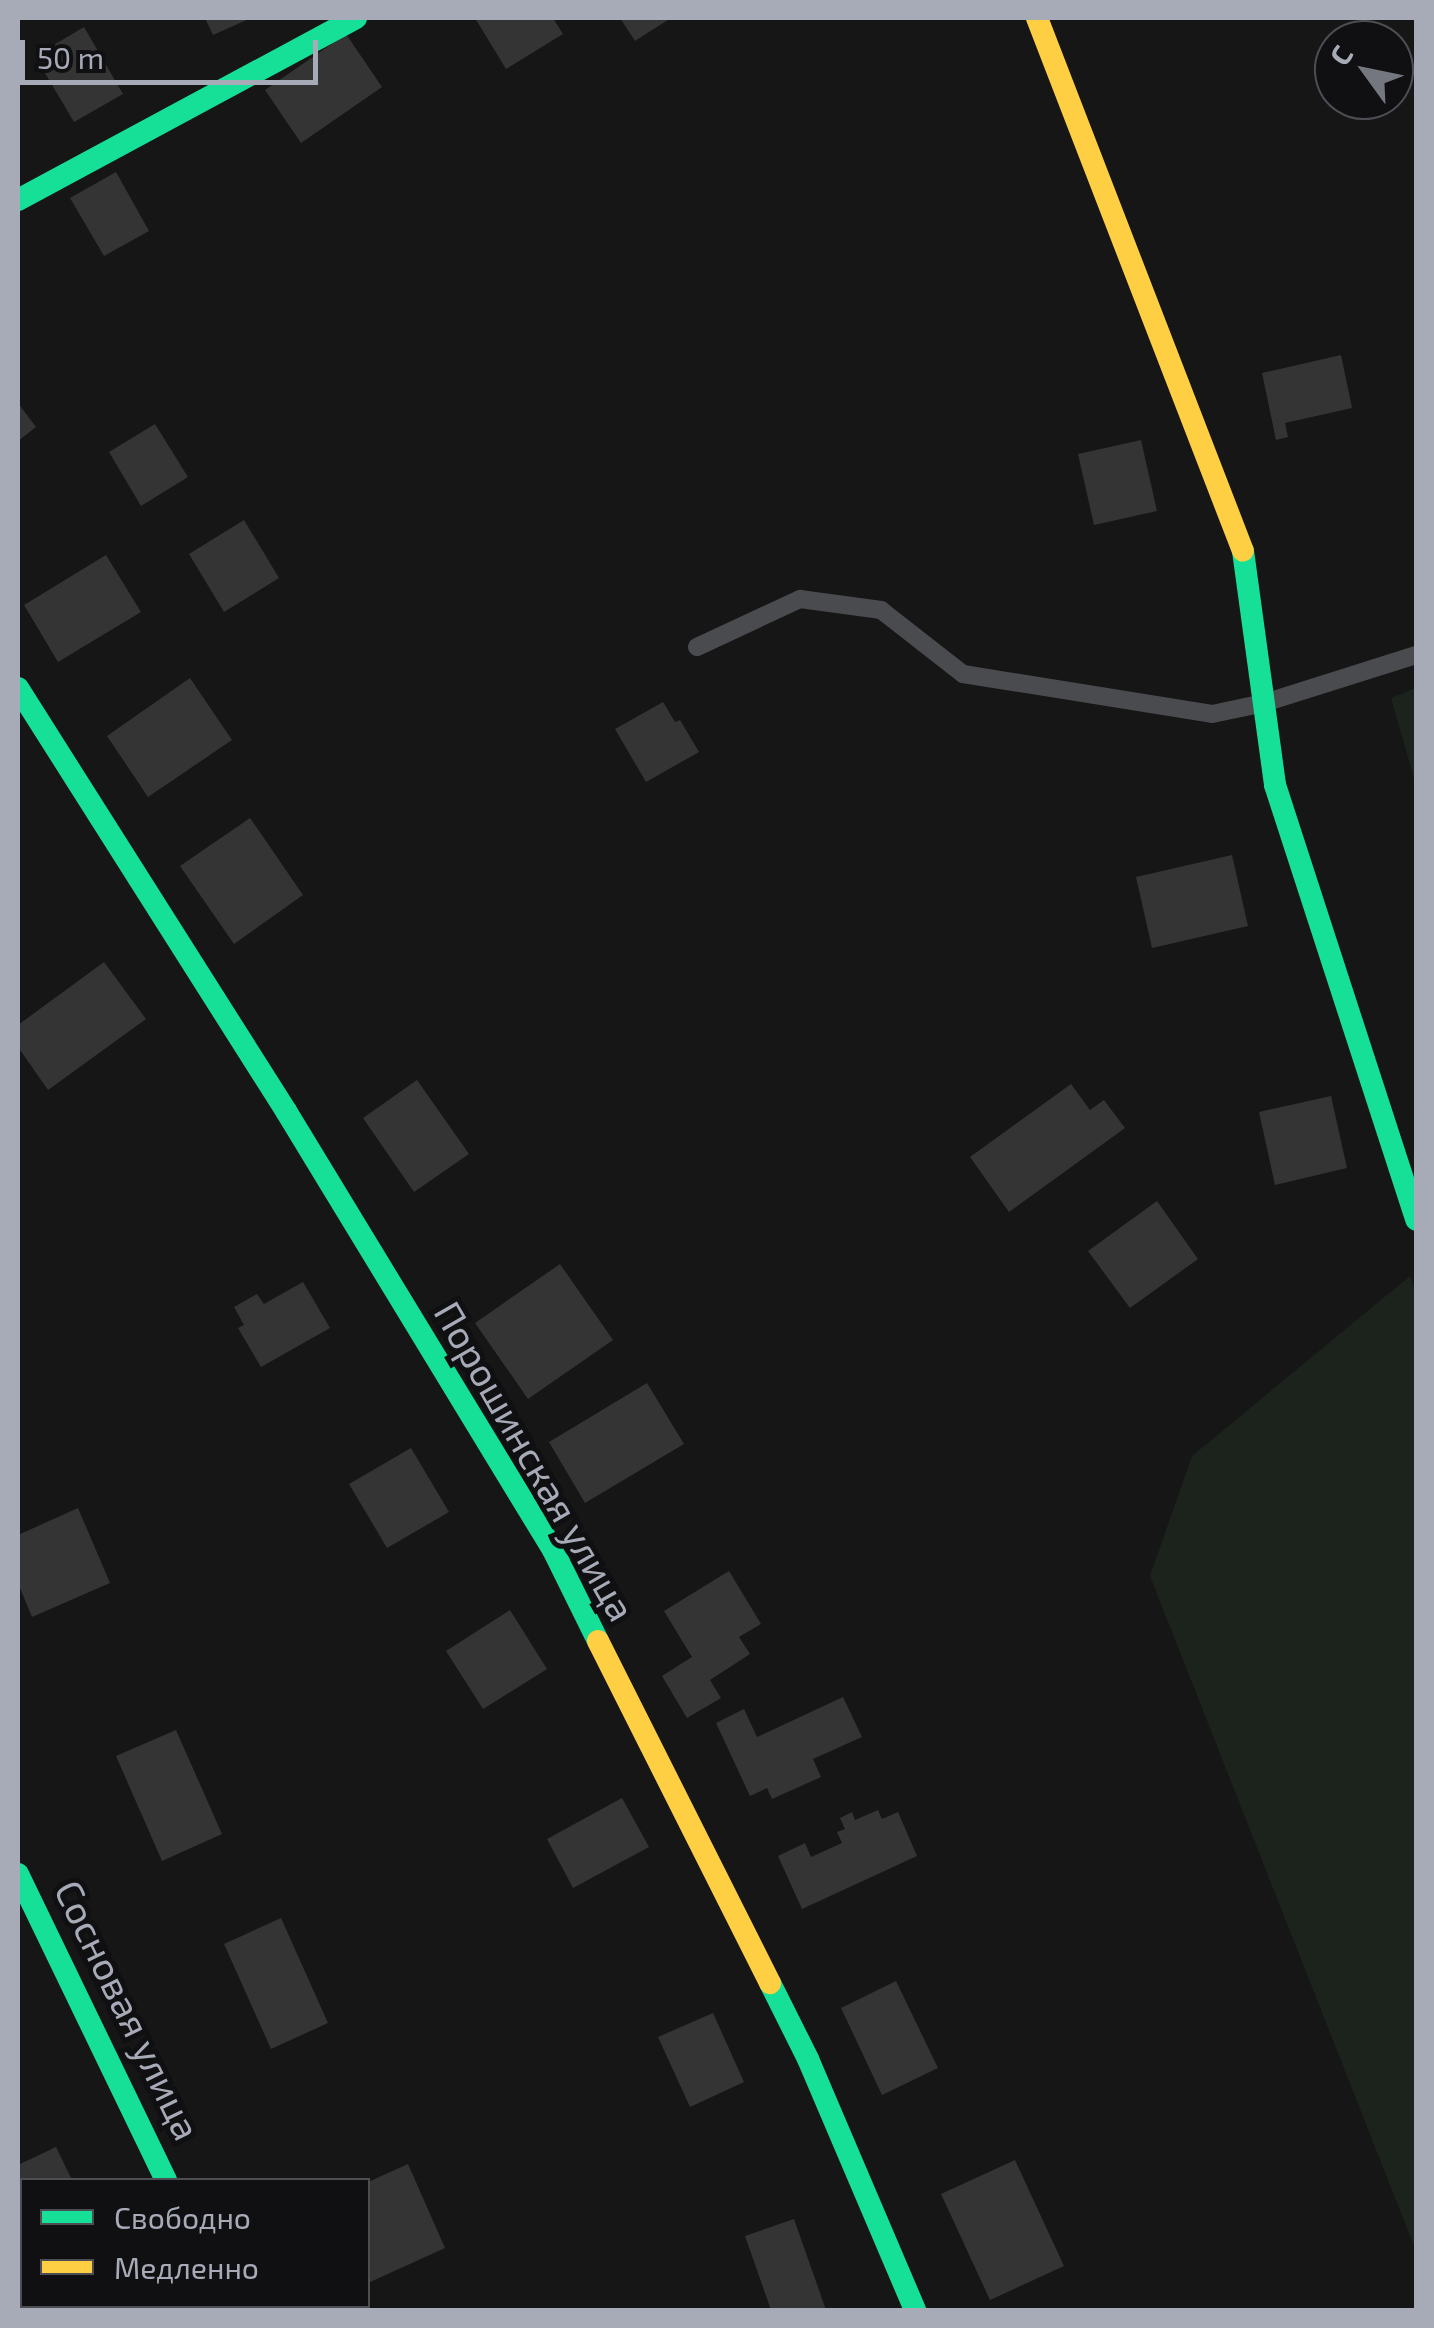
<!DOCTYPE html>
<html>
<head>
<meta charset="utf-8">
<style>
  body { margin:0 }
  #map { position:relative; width:1434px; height:2328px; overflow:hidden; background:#161616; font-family:"Exo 2",sans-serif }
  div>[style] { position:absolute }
  .green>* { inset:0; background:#1c231d }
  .building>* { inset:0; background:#343435 }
  .lane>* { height:18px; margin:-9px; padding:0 9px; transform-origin:9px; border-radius:9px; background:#4a4b4f }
  .street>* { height:32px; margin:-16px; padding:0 16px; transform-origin:16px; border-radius:16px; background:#4a4b4f }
  .fast>* { height:22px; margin:-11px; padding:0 11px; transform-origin:11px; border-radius:11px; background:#16e098 }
  .slow>* { height:22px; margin:-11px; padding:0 11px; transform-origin:11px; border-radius:11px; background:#ffcf43 }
  span { translate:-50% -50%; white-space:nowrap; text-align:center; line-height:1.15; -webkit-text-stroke:10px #101012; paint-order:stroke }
  .street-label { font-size:38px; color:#a7abb8 }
  .frame { position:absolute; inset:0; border:20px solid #a7abb8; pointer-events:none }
  .legend { position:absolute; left:20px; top:2178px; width:350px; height:130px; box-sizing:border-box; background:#101012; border:2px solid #4c4e54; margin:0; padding:12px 18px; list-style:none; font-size:30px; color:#a7abb8 }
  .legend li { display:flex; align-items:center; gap:20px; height:50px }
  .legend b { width:50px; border:2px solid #4c4e54 }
  .north { position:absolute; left:1314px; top:20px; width:100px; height:100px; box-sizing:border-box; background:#101012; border:2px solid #4c4e54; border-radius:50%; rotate:303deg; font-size:28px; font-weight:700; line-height:40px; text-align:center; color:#a7abb8 }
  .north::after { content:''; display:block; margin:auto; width:35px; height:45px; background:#74777f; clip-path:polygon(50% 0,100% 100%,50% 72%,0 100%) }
  .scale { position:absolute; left:20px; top:40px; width:298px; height:45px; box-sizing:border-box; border:5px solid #a7abb8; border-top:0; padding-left:12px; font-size:30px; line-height:35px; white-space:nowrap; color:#a7abb8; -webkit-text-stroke:8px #101012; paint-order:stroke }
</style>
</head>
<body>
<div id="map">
  <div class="green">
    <i style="clip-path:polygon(1416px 688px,1416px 785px,1391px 698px)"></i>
    <i style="clip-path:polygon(1410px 1276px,1416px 1294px,1416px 2251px,1150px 1576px,1192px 1456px)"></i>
  </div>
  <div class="building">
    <i style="clip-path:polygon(205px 18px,251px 18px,213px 35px)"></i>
    <i style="clip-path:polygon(475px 18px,553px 18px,563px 34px,506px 69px)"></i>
    <i style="clip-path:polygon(620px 18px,671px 18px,635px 41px)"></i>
    <i style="clip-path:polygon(84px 27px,123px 94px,74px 122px,35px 56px)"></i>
    <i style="clip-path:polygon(346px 34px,382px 87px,301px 143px,265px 90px)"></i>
    <i style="clip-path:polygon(116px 172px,149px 231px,104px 256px,70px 198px)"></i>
    <i style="clip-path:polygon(1341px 355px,1352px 408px,1285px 423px,1288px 437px,1276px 440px,1262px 373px)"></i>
    <i style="clip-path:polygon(18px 403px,36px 427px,18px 441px)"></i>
    <i style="clip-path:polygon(155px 424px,188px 477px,141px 506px,109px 452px)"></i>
    <i style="clip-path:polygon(1141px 440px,1157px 511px,1094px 525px,1078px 454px)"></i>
    <i style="clip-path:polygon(244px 520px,279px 578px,224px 612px,189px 554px)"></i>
    <i style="clip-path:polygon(106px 555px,141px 612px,58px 662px,24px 605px)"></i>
    <i style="clip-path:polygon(190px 678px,232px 740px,148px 797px,107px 736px)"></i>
    <i style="clip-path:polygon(663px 702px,675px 722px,680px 720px,699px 752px,646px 782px,615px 729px)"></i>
    <i style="clip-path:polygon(250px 818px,303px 895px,234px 944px,180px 866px)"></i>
    <i style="clip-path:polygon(1232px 855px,1248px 926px,1152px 948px,1136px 877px)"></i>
    <i style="clip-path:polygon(104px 962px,146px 1019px,48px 1090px,18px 1047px,18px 1025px)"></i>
    <i style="clip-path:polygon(417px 1080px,469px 1154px,414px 1192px,363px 1118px)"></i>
    <i style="clip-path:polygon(1071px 1084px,1090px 1110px,1104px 1100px,1125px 1128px,1009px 1212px,970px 1157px)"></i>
    <i style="clip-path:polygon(1331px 1096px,1347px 1168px,1275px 1185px,1259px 1112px)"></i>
    <i style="clip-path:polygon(1157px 1201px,1198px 1259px,1130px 1308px,1088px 1251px)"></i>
    <i style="clip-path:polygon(560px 1264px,613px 1340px,528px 1399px,475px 1323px)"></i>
    <i style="clip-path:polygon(303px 1282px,330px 1328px,261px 1367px,238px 1328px,244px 1325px,234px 1307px,257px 1294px,264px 1304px)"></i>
    <i style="clip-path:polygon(647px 1383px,684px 1444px,585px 1503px,549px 1442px)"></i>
    <i style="clip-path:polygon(411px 1448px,449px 1512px,387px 1548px,349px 1484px)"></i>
    <i style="clip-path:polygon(78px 1508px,110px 1583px,32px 1617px,18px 1583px,18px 1535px)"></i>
    <i style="clip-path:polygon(729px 1571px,761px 1624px,739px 1637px,750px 1654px,710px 1680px,721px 1698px,687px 1718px,662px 1676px,692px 1657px,664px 1611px)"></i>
    <i style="clip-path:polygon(510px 1610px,547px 1669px,483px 1709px,446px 1651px)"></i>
    <i style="clip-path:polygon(843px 1697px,862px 1737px,813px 1759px,821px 1777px,772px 1799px,767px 1788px,750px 1796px,716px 1723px,744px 1709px,757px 1737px)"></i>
    <i style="clip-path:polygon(176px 1730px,222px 1834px,162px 1861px,116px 1756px)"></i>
    <i style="clip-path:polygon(622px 1798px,649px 1847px,573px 1888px,547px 1839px)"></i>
    <i style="clip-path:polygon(878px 1810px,882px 1819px,898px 1812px,917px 1856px,802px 1909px,778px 1856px,805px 1843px,811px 1857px,842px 1843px,837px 1832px,845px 1829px,840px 1818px,852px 1812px,855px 1820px)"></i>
    <i style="clip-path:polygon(281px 1918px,328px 2023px,271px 2049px,224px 1944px)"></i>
    <i style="clip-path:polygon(896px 1981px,938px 2068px,882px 2095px,841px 2008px)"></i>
    <i style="clip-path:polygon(713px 2013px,744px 2082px,690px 2107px,658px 2037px)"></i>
    <i style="clip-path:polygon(56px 2147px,72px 2180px,22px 2180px,22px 2267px,18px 2257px,18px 2165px)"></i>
    <i style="clip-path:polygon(1015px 2160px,1064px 2266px,990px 2300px,941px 2194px)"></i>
    <i style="clip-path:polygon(408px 2164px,445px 2248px,368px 2283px,368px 2182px)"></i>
    <i style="clip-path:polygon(794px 2219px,826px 2310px,771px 2310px,745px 2236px)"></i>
  </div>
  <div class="lane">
    <i style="left:697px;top:647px;width:114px;rotate:-25deg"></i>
    <i style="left:800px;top:599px;width:82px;rotate:7.7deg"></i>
    <i style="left:881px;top:610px;width:104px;rotate:38deg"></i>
    <i style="left:963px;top:674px;width:252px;rotate:9.1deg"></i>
    <i style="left:1212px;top:714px;width:53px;rotate:-11.9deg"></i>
    <i style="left:1264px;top:703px;width:159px;rotate:-17.5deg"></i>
  </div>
  <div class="street">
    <i style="left:226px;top:2306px;width:4px;rotate:63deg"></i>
  </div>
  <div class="fast">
    <i style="left:18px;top:200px;width:384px;rotate:-28.3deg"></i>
    <i style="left:1243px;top:551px;width:236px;rotate:82.2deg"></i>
    <i style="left:1275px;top:785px;width:457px;rotate:72deg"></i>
    <i style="left:18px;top:688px;width:501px;rotate:57.64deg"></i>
    <i style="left:286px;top:1111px;width:514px;rotate:58.69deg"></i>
    <i style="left:553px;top:1550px;width:102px;rotate:63.7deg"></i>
    <i style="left:18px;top:1874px;width:340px;rotate:64.2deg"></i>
    <i style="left:770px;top:1983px;width:85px;rotate:63.4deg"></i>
    <i style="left:808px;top:2059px;width:273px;rotate:66.9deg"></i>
  </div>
  <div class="slow">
    <i style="left:1037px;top:18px;width:571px;rotate:68.87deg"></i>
    <i style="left:598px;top:1641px;width:383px;rotate:63.3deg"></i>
  </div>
  <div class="street-label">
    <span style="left:535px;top:1461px;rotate:60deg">Порошинская улица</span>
    <span style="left:128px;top:2010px;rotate:64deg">Сосновая улица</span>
  </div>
  <div class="frame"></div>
  <ul class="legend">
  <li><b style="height:12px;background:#16e098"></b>Свободно</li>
  <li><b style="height:12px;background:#ffcf43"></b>Медленно</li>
  </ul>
  <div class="north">С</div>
  <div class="scale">50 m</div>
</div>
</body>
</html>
